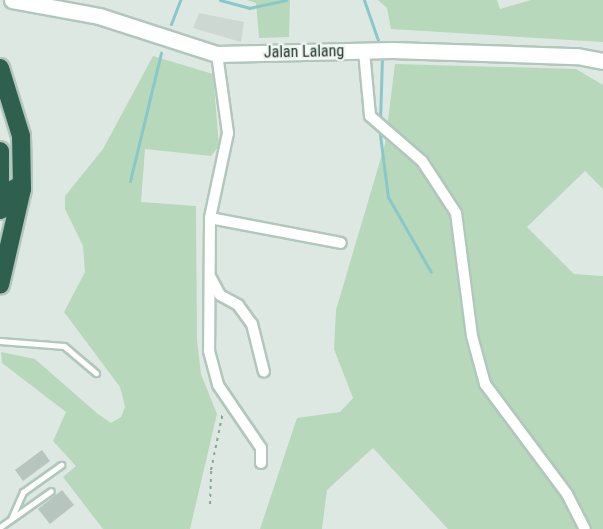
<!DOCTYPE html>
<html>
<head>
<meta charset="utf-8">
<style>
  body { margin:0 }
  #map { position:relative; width:603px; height:529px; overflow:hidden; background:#dee8e2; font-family:"Roboto Condensed",sans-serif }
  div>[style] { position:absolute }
  .built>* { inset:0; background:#ccd8d1 }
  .green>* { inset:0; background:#b8d8bc }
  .stream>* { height:3px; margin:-1.5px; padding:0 1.5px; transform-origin:1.5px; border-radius:1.5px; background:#89c8ca }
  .building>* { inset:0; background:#b6c5be }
  .path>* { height:2px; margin-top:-1px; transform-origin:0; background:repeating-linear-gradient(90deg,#80a997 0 3px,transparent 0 7.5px) }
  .roads { filter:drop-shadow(2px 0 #b2c7bc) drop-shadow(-2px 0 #b2c7bc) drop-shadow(0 2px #b2c7bc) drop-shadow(0 -2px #b2c7bc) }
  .lane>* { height:5px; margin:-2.5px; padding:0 2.5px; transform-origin:2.5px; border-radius:2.5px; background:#fff }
  .street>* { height:10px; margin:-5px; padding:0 5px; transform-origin:5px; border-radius:5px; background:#fff }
  .secondary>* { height:15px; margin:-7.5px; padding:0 7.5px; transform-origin:7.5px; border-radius:7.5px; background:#fff }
  .highway>* { height:18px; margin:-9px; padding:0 9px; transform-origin:9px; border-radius:9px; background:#2f604f }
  span { translate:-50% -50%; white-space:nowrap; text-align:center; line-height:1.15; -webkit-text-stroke:4.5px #eef5f0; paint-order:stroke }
  .street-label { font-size:16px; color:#21362e }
</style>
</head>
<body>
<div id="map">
  <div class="built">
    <i style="clip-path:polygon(199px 13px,244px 22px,241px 42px,193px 28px)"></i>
  </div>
  <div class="green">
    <i style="clip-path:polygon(247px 0,290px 0,289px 37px,259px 38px,256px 3px)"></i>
    <i style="clip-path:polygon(378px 0,497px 0,500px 9px,531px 0,603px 0,603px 42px,391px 29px,387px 8px)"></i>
    <i style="clip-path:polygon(153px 56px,213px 74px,219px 146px,211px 156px,145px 149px,141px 202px,196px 206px,197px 340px,201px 374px,217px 414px,190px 529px,103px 529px,63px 477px,76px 466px,53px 441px,66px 412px,2px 363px,1px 352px,35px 359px,98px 414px,111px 423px,121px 417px,125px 407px,120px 387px,64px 312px,85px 272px,83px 246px,65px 209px,65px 196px,103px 149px)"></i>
    <i style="clip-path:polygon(395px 64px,576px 69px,603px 85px,603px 189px,585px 171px,527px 227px,574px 274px,603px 276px,603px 529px,448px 529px,373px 448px,327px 490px,322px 529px,260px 529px,297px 418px,340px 412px,353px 398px,334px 349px,336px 310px,385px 144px)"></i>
  </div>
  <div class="stream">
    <i style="left:220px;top:0;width:30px;rotate:15deg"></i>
    <i style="left:249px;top:8px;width:38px;rotate:-12deg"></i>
    <i style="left:364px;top:0;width:49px;rotate:70.8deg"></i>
    <i style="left:171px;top:24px;width:26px;rotate:-69deg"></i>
    <i style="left:380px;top:121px;width:65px;rotate:-88.2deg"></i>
    <i style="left:379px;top:127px;width:71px;rotate:82.7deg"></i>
    <i style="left:388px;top:197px;width:86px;rotate:60.2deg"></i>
    <i style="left:130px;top:181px;width:132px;rotate:-76.4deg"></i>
  </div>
  <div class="building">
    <i style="clip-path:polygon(42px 450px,50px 461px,23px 481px,15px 470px)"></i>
    <i style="clip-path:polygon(62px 490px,74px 505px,50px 524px,38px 509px)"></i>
  </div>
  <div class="path">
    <i style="left:210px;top:504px;width:34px;rotate:-88deg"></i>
    <i style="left:211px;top:470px;width:59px;rotate:-78.3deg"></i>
  </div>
  <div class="roads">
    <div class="lane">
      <i style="left:0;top:341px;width:64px;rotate:4.5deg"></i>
      <i style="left:64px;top:346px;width:42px;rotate:40.2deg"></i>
      <i style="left:11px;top:519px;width:30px;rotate:-66deg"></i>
      <i style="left:23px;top:492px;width:47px;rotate:-35.4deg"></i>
      <i style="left:0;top:527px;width:62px;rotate:-35.2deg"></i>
    </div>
    <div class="street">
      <i style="left:364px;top:51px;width:65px;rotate:84.7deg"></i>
      <i style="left:370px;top:116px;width:69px;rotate:40.9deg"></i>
      <i style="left:422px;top:161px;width:62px;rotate:56.8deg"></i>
      <i style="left:456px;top:213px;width:124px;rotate:82.6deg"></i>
      <i style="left:472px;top:336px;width:50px;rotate:74.8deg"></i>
      <i style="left:485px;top:384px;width:137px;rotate:53.3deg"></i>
      <i style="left:567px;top:494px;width:39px;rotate:63deg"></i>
      <i style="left:217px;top:54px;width:80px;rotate:82.1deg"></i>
      <i style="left:228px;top:133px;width:87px;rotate:102deg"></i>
      <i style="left:210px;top:218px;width:133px;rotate:90.4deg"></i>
      <i style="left:209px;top:351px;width:35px;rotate:75deg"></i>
      <i style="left:218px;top:385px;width:76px;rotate:55.7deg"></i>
      <i style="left:261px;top:448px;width:15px;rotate:90deg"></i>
      <i style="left:210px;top:218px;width:133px;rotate:10.8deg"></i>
      <i style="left:211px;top:278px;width:19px;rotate:62deg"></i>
      <i style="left:220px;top:295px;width:21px;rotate:29deg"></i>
      <i style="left:238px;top:305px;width:24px;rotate:54deg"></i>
      <i style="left:252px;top:324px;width:49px;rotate:76deg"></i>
    </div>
    <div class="secondary">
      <i style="left:12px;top:0;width:88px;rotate:10.4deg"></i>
      <i style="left:99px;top:16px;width:124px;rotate:17.9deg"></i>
      <i style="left:217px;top:54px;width:175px;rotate:-1.3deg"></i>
      <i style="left:392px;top:50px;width:185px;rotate:1.9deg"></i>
      <i style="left:577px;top:56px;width:26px;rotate:11deg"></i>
    </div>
    <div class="highway">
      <i style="left:0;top:68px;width:71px;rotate:72.8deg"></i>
      <i style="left:21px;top:136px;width:53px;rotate:88.9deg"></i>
      <i style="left:22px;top:189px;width:98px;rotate:102.9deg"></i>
      <i style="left:0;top:151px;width:53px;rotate:90deg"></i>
      <i style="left:0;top:210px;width:14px;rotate:-25deg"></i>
      <i style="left:13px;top:204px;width:16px;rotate:-83deg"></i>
    </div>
  </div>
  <div class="street-label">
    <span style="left:304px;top:52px;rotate:-1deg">Jalan Lalang</span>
  </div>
</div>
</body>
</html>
